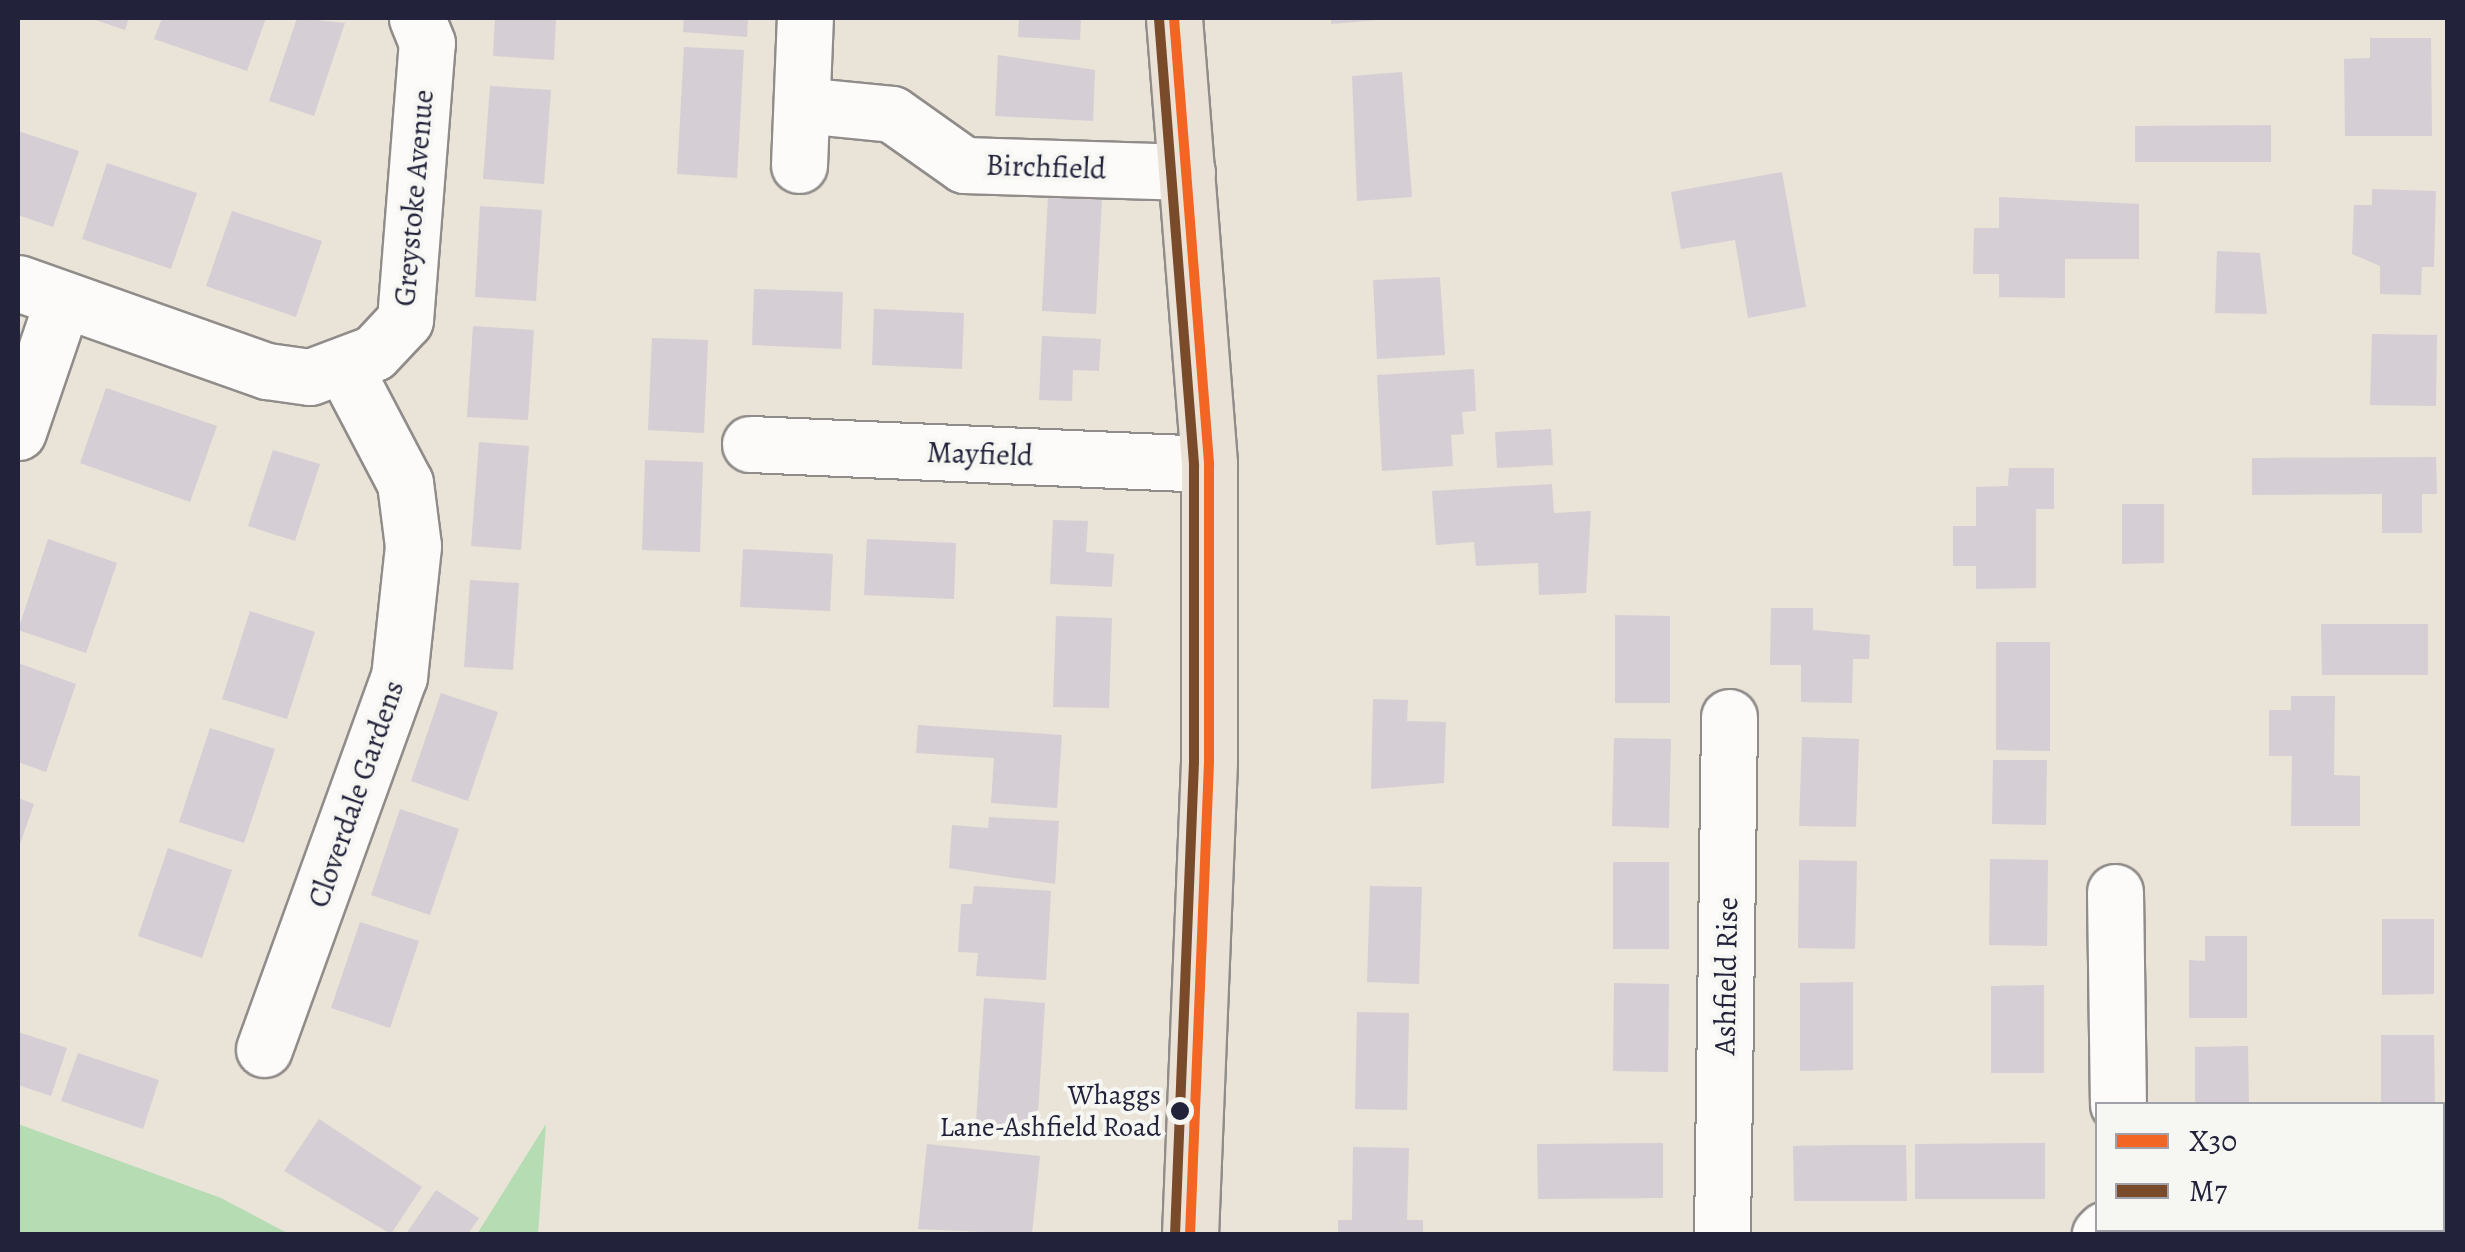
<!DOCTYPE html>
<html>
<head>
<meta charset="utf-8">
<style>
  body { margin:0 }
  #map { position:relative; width:2465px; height:1252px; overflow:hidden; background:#eae3d7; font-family:Alegreya,serif }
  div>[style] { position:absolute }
  .green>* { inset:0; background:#b5dcb3 }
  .building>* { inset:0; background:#d5ced5 }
  .roads { filter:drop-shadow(2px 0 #908c8a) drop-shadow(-2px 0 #908c8a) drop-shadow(0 2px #908c8a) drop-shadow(0 -2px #908c8a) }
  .minor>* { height:55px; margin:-27.5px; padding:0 27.5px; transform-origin:27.5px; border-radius:27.5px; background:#fcfbf9 }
  .major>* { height:55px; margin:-27.5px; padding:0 27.5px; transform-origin:27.5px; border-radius:27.5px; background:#ebe2d7 }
  .bus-1>* { height:10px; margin:-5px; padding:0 5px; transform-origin:5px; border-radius:5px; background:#f26522 }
  .bus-2>* { height:10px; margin:-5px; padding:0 5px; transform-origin:5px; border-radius:5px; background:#7a4b2a }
  .dots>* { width:28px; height:28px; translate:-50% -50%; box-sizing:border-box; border:5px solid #f6f6f2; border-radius:50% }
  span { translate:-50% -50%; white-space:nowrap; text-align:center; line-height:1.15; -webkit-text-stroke:8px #f6f6f2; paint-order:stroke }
  .bus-label { font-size:28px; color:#22223b }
  .right { translate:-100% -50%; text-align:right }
  .street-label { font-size:30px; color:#22223b }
  .frame { position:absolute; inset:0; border:20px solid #22223b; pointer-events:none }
  .legend { position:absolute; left:2095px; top:1102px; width:350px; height:130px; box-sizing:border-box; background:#f6f6f2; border:2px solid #a1a1a9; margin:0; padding:12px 18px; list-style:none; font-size:30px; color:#22223b }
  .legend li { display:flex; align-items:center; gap:20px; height:50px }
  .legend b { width:50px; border:2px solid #a1a1a9 }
</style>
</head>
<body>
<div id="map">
  <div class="green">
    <i style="clip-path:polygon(18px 1124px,221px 1198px,289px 1234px,18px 1234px)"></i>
    <i style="clip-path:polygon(546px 1124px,538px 1234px,477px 1234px)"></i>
  </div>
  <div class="building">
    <i style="clip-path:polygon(90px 18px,129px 18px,125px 30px)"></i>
    <i style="clip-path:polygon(162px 18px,266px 18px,247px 71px,154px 39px)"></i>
    <i style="clip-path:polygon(297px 18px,345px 23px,314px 116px,269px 101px)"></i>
    <i style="clip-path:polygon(495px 18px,556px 18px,554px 60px,493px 56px)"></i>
    <i style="clip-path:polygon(684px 18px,748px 18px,747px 37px,683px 32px)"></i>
    <i style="clip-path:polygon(1019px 18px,1081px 18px,1080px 40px,1018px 37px)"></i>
    <i style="clip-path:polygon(1331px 18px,1377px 18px,1377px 20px,1331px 24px)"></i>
    <i style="clip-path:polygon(2370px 38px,2431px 38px,2432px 136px,2345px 136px,2344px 59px,2370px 58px)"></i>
    <i style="clip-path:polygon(684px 47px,744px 50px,737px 178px,677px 174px)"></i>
    <i style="clip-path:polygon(998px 55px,1095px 70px,1093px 121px,995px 116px)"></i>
    <i style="clip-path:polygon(1402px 72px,1412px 197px,1357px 201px,1352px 76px)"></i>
    <i style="clip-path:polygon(490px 86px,551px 90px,544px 184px,483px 179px)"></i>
    <i style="clip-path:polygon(2271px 125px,2271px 162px,2135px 162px,2135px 126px)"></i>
    <i style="clip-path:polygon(18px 131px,79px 151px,53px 227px,18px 215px)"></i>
    <i style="clip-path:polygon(107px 163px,197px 193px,171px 269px,82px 239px)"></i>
    <i style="clip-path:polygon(1782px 172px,1806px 307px,1748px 318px,1735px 240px,1681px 249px,1671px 192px)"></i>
    <i style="clip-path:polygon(2372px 189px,2436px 191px,2434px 267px,2422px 267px,2421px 295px,2380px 294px,2380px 266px,2352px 254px,2354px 205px,2372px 205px)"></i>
    <i style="clip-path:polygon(1048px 196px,1102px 199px,1096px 314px,1042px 311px)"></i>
    <i style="clip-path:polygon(1999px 197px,2139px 204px,2139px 259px,2065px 259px,2065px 298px,1999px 297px,1999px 274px,1973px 274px,1974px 228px,1999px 228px)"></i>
    <i style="clip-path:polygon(480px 206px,542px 210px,536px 301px,475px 297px)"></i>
    <i style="clip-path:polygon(232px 211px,322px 241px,296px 317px,206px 286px)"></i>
    <i style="clip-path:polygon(2217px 251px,2260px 253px,2267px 314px,2215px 313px)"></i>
    <i style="clip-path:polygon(1440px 277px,1445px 355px,1377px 359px,1373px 280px)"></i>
    <i style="clip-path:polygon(754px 289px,843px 292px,841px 349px,752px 345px)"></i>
    <i style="clip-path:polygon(874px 309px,964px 313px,962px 369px,872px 365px)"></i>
    <i style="clip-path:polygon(473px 326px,534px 330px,528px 420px,467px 417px)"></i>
    <i style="clip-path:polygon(2372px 334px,2437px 335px,2436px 406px,2370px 405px)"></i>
    <i style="clip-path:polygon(1042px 336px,1101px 339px,1099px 371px,1073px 370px,1072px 401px,1039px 400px)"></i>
    <i style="clip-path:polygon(652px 338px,708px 340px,704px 433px,648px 430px)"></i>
    <i style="clip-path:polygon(1474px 369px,1476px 411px,1462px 412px,1464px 434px,1451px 435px,1453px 466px,1382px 471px,1377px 375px)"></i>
    <i style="clip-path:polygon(106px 388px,217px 426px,190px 502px,80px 463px)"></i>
    <i style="clip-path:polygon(1551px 429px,1553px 465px,1497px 468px,1495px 432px)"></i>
    <i style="clip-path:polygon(479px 442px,529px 446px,521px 550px,471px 546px)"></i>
    <i style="clip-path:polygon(273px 450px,320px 464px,295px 541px,248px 526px)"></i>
    <i style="clip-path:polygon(2436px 457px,2437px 494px,2422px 494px,2422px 533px,2382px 533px,2382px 494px,2252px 495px,2252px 458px)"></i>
    <i style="clip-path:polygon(645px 460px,703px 462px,700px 552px,642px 550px)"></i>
    <i style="clip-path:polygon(2009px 468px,2054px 468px,2054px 509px,2036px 509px,2036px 588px,1976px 589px,1976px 566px,1953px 566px,1953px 526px,1976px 526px,1976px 487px,2008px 486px)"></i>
    <i style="clip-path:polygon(1552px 484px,1554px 513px,1591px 511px,1586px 593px,1539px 595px,1538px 563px,1476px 566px,1474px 542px,1436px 545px,1432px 491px)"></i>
    <i style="clip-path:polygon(2122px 504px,2164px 504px,2164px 563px,2122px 564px)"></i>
    <i style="clip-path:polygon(1053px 520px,1088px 521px,1086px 552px,1114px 554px,1112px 587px,1050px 584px)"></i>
    <i style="clip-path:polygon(48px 539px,117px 563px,86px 653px,18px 630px)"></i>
    <i style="clip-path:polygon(867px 539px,956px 543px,954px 599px,864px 595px)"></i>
    <i style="clip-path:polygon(743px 549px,833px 554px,830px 611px,740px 607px)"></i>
    <i style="clip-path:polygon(470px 580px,519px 583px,513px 670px,464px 667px)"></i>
    <i style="clip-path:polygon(1771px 608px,1813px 608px,1813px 630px,1870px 635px,1869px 659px,1853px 659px,1852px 703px,1801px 702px,1801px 665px,1770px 665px)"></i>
    <i style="clip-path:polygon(250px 611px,315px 632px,287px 719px,222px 699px)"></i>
    <i style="clip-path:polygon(1615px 615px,1670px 616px,1670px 703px,1615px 703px)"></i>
    <i style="clip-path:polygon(1056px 616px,1112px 618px,1109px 708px,1053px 707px)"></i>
    <i style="clip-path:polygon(2321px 624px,2428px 624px,2428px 675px,2322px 675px)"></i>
    <i style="clip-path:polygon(1996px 642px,2050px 642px,2050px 751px,1996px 750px)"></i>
    <i style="clip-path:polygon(18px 663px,76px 684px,46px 772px,18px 762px)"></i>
    <i style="clip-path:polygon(441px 693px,498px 712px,468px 801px,411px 781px)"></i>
    <i style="clip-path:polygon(2291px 696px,2335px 696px,2334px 775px,2360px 776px,2360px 826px,2291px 826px,2292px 756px,2269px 756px,2269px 710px,2291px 710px)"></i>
    <i style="clip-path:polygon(1373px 699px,1408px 700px,1407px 721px,1446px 722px,1444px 783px,1371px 789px)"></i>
    <i style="clip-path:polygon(918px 725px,1062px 735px,1057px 808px,991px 803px,994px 758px,916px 753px)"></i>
    <i style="clip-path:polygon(210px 728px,275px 749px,244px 843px,179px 822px)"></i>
    <i style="clip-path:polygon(1802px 737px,1859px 739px,1856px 827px,1799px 826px)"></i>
    <i style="clip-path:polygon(1614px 738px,1671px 739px,1669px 828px,1612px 826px)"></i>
    <i style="clip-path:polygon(1993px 760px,2047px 760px,2046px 825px,1992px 824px)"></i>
    <i style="clip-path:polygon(18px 798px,34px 804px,18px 850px)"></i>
    <i style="clip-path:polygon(400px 809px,459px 829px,430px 915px,371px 895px)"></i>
    <i style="clip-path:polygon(989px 817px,1059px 821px,1055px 884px,949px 868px,952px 825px,988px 828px)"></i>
    <i style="clip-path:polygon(168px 848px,232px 870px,202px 958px,138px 936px)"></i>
    <i style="clip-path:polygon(1990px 859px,2048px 860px,2047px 946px,1989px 945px)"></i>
    <i style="clip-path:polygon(1799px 860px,1857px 861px,1855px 949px,1798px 948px)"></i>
    <i style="clip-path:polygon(1613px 862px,1669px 862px,1669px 949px,1613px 949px)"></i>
    <i style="clip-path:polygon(974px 886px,1051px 891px,1046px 980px,976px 976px,978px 953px,958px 952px,961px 904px,972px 904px)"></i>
    <i style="clip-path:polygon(1370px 886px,1422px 887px,1419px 984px,1367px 982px)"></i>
    <i style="clip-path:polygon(2382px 919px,2434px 919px,2434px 994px,2382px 995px)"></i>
    <i style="clip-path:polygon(360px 922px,419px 941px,390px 1028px,331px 1008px)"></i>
    <i style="clip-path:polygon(2205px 936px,2247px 936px,2247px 1018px,2189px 1018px,2189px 960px,2205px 961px)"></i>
    <i style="clip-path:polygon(1853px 982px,1853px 1070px,1800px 1071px,1800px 983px)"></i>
    <i style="clip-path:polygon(1614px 983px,1669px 984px,1668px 1072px,1613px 1071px)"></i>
    <i style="clip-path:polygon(2044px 985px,2044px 1073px,1991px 1073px,1991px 986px)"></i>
    <i style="clip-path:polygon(984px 998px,1045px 1003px,1037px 1128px,976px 1124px)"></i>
    <i style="clip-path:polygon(1357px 1012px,1409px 1013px,1407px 1110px,1355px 1109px)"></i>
    <i style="clip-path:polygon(18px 1032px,67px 1048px,51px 1096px,18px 1085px)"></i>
    <i style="clip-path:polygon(2381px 1035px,2434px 1035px,2435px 1104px,2381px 1104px)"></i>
    <i style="clip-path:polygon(2248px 1046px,2249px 1104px,2195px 1104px,2195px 1047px)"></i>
    <i style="clip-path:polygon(78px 1053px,159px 1080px,143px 1129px,61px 1101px)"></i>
    <i style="clip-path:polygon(319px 1119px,422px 1187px,391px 1234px,284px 1171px)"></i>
    <i style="clip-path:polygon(1663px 1143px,1663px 1198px,1538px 1199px,1537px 1144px)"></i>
    <i style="clip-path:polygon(2045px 1143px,2045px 1199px,1915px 1199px,1915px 1144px)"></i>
    <i style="clip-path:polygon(927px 1144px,1040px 1156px,1032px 1234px,918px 1229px)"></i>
    <i style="clip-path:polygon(1848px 1145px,1906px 1145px,1907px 1201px,1794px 1201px,1793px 1146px)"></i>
    <i style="clip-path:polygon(1353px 1147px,1409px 1148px,1407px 1220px,1423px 1220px,1423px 1234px,1338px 1234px,1338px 1220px,1352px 1220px)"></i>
    <i style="clip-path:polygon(436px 1190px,479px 1218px,468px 1234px,406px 1234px)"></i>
    <i style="clip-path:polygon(2177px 1230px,2230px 1230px,2230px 1234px,2177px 1234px)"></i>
    <i style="clip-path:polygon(2388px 1230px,2441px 1230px,2441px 1234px,2388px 1234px)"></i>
  </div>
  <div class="roads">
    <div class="minor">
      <i style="left:802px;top:105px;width:90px;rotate:5.7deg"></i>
      <i style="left:892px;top:114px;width:88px;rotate:35.3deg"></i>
      <i style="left:964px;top:165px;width:223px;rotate:1.8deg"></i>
      <i style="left:799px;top:165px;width:147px;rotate:-87.7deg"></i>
      <i style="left:18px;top:283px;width:264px;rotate:19.5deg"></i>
      <i style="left:267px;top:371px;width:43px;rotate:7.9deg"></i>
      <i style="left:310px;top:377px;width:68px;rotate:-20.6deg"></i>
      <i style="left:374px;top:353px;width:45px;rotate:-46.8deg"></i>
      <i style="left:405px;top:320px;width:278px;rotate:-85.5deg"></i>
      <i style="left:427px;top:43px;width:27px;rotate:-112deg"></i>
      <i style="left:18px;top:432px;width:139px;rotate:-71.2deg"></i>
      <i style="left:750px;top:444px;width:459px;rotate:2.5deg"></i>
      <i style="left:2115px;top:892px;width:212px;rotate:89.2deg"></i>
      <i style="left:264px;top:1049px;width:396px;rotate:-70.1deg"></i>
      <i style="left:399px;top:677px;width:132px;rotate:-83.9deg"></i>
      <i style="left:413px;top:546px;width:64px;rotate:-97.2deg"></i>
      <i style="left:405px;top:483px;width:131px;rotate:-117.7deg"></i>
      <i style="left:1722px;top:1234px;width:517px;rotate:-89.22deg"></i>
      <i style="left:2100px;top:1234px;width:6px;rotate:-45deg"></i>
    </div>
    <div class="major">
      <i style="left:1174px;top:18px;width:447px;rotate:85.5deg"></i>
      <i style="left:1209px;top:464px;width:298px;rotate:90deg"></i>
      <i style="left:1209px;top:762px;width:472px;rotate:92.3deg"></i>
    </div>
  </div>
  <div class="bus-1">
    <i style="left:1174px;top:18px;width:447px;rotate:85.5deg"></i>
    <i style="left:1209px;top:464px;width:298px;rotate:90deg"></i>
    <i style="left:1209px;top:762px;width:472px;rotate:92.3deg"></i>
  </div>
  <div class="bus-2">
    <i style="left:1159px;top:19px;width:447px;rotate:85.5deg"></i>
    <i style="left:1194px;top:465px;width:297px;rotate:90deg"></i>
    <i style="left:1194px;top:762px;width:471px;rotate:92.3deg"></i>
  </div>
  <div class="dots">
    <i style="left:1180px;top:1111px;background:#22223b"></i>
  </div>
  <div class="bus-label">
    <span class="right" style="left:1161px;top:1111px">Whaggs<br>Lane-Ashfield Road</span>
  </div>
  <div class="street-label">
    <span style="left:1046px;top:167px;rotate:2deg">Birchfield</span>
    <span style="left:414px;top:198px;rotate:-85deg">Greystoke Avenue</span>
    <span style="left:980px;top:454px;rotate:2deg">Mayfield</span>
    <span style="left:356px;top:794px;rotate:-71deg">Cloverdale Gardens</span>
    <span style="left:1726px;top:976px;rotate:-89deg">Ashfield Rise</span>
  </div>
  <div class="frame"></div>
  <ul class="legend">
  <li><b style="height:12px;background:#f26522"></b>X30</li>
  <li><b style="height:12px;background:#7a4b2a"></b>M7</li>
  </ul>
</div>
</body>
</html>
